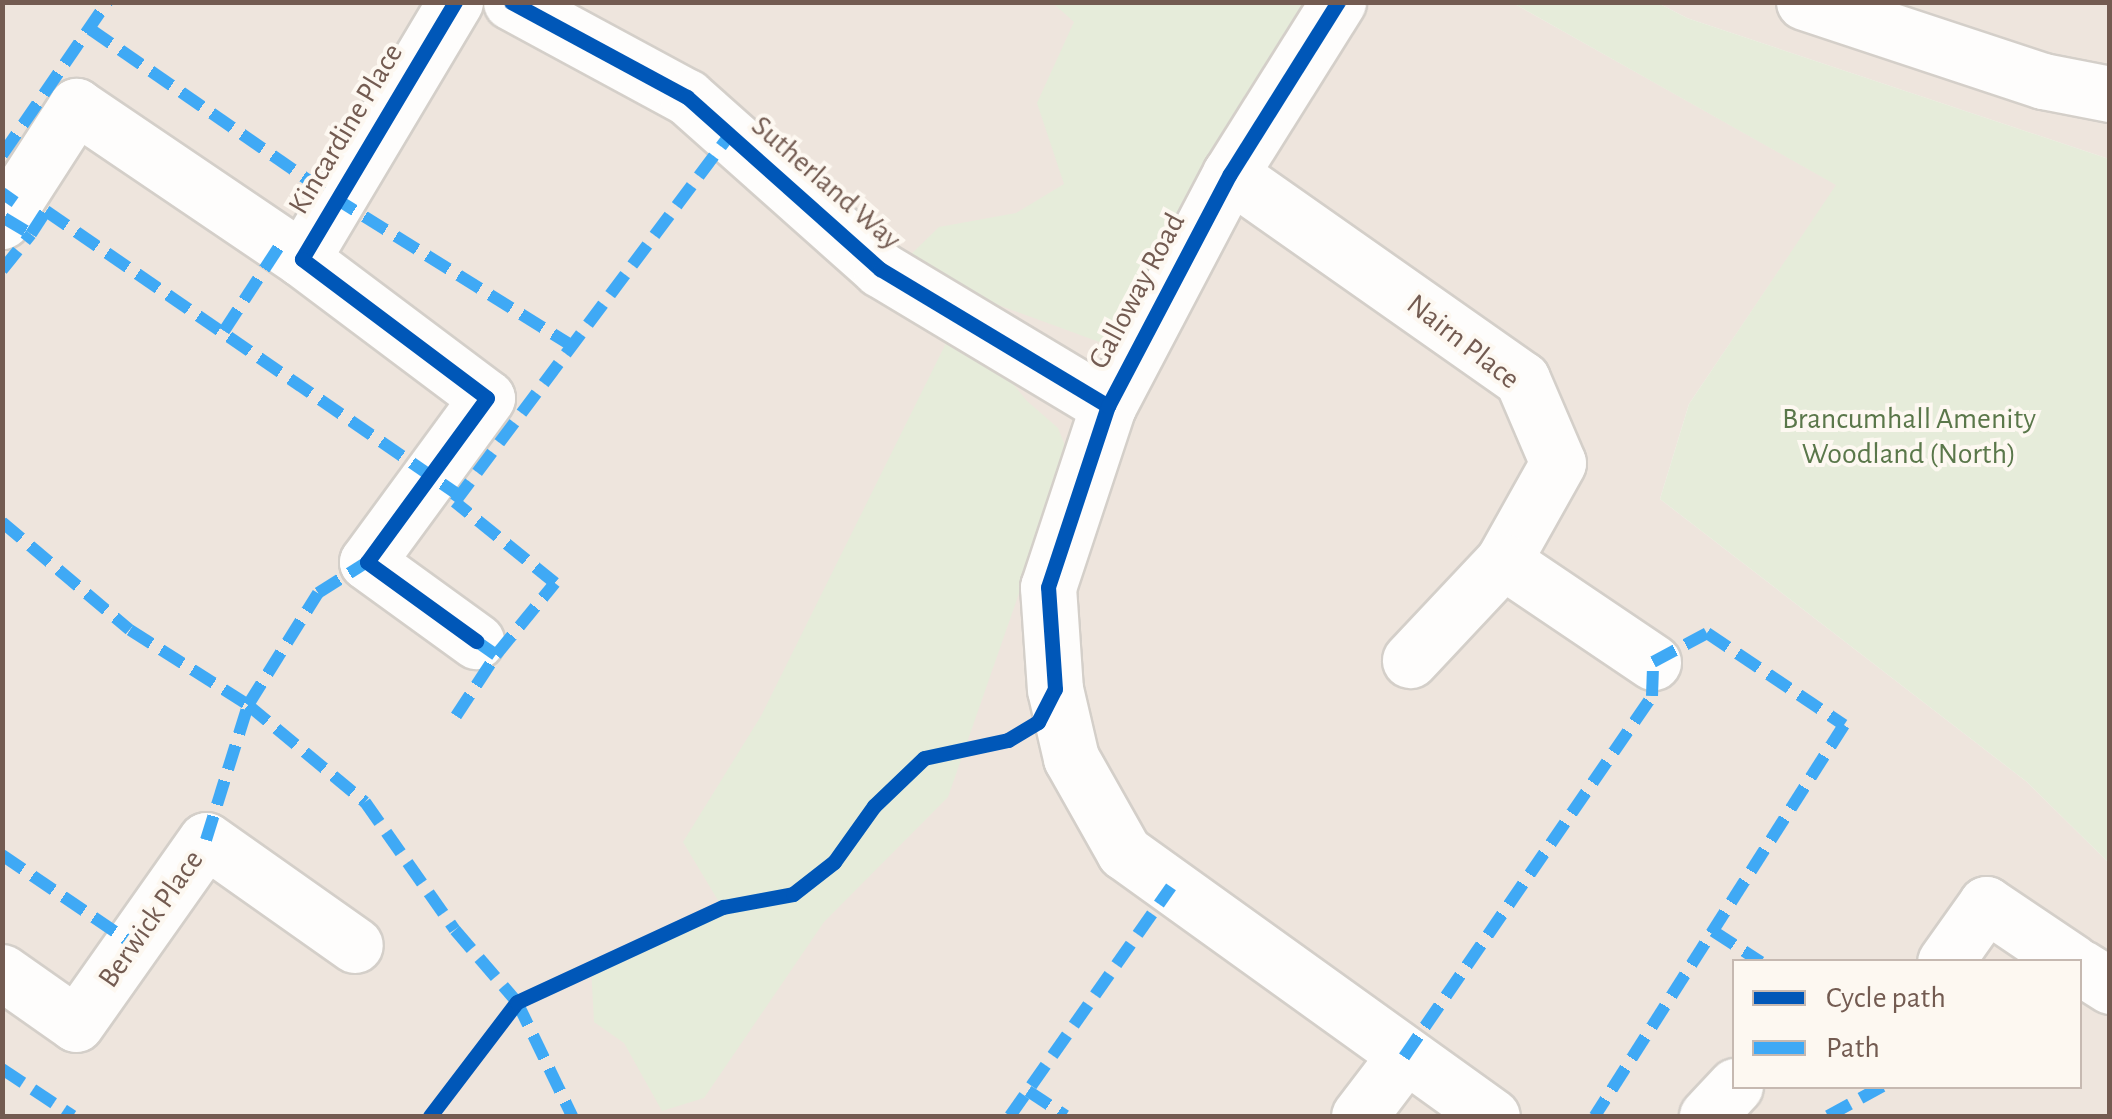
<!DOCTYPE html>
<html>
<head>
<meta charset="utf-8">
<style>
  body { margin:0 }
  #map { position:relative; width:2112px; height:1119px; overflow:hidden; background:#f6f3ee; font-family:"Alegreya Sans",sans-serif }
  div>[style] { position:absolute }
  .residential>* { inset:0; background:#eee5dd }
  .green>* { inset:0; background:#e6ecda }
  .roads { filter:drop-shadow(2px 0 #d4cfc9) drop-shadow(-2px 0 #d4cfc9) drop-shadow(0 2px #d4cfc9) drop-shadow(0 -2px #d4cfc9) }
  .street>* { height:55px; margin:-27.5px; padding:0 27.5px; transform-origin:27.5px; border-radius:27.5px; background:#fefdfc }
  .secondary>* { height:55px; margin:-27.5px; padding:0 27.5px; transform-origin:27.5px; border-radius:27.5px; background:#fefdfc }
  .quiet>* { height:12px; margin-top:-6px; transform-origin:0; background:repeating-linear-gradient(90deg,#3fa9f5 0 25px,transparent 0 37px) }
  .cycleway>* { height:15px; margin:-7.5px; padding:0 7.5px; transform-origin:7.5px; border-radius:7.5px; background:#0057b8 }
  span { translate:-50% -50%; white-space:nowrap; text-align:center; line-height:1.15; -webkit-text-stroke:8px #fdf8f1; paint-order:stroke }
  .street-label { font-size:30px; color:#735b51 }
  .park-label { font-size:30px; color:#5a774a }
  .frame { position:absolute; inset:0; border:5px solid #735b51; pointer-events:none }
  .legend { position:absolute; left:1732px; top:959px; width:350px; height:130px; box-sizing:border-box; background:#fdf8f1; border:2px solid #c6b9b1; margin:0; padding:12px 18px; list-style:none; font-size:30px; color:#735b51 }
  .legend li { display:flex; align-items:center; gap:20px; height:50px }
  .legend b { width:50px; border:2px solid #c6b9b1 }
</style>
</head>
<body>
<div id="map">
  <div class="residential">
    <i style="clip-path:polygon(evenodd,2px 3px,1513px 3px,1837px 185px,1689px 404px,1660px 499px,2027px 782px,2109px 863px,2109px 1116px,3px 1116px,2px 3px,1734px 962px,2080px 962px,2080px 1086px,1734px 1086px,1734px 962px)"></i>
    <i style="clip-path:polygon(1658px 3px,2109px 3px,2109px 159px,1687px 18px)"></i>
  </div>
  <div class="green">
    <i style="clip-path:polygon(1053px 3px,1338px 3px,1135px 355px,897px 268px,939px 227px,1016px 213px,1064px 184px,1037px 103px,1074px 22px)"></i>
    <i style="clip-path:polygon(1513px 3px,1658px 3px,1687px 18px,2109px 159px,2109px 863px,2027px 782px,1660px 499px,1689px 404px,1836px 185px)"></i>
    <i style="clip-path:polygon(959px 317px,1027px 401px,1058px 428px,1079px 480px,1031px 559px,948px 797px,824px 922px,704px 1098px,662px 1111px,624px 1043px,594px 1022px,591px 967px,722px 907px,683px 842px,761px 716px)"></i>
  </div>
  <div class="roads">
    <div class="street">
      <i style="left:455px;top:2px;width:299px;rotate:120.8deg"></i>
      <i style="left:302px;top:259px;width:231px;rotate:36.9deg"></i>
      <i style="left:487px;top:398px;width:203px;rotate:126.2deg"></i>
      <i style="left:367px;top:562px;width:135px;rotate:35.9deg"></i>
      <i style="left:511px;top:2px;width:200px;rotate:28.4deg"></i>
      <i style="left:687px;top:97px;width:259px;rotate:41.7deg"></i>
      <i style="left:880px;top:269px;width:266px;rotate:31deg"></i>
      <i style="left:1338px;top:2px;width:203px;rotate:122.1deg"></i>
      <i style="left:1230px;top:174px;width:262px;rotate:117.7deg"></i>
      <i style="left:1108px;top:406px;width:191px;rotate:108.3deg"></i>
      <i style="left:1048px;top:587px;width:102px;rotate:86.1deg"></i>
      <i style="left:1055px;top:689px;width:71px;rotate:76.9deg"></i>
      <i style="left:1071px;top:758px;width:108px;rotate:60.6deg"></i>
      <i style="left:1124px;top:852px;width:453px;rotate:35.7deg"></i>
      <i style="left:1230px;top:174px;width:357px;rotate:35.1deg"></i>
      <i style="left:1522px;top:379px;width:91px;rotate:66.8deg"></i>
      <i style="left:1558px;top:463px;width:112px;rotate:119.3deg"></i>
      <i style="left:1503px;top:561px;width:136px;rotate:133.2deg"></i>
      <i style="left:2px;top:221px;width:137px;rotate:-57.2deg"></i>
      <i style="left:76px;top:106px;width:273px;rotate:34.1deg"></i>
      <i style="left:1503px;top:561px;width:181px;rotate:34deg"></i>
      <i style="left:1945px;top:962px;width:71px;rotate:-54.7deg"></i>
      <i style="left:1986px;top:904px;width:104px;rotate:34deg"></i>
      <i style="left:2080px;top:967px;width:36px;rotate:32deg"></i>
      <i style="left:2px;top:972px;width:90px;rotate:35.1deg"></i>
      <i style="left:76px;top:1024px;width:225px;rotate:-54.8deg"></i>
      <i style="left:206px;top:840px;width:182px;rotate:35.2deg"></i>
      <i style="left:1359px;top:1116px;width:74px;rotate:-52.7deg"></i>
      <i style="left:1707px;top:1116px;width:41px;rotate:-47deg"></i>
    </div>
    <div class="secondary">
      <i style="left:1804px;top:2px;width:252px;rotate:18.3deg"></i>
      <i style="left:2043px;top:81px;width:68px;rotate:11deg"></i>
    </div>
  </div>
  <div class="quiet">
    <i style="left:90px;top:29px;width:295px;rotate:34.7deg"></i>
    <i style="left:333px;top:197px;width:278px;rotate:31.9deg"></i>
    <i style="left:2px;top:155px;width:186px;rotate:-55.5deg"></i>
    <i style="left:2px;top:193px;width:16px;rotate:35deg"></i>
    <i style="left:4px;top:218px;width:31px;rotate:31deg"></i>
    <i style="left:31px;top:234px;width:27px;rotate:-57deg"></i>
    <i style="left:46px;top:211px;width:503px;rotate:34.54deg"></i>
    <i style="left:2px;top:270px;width:46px;rotate:-51.1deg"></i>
    <i style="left:224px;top:331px;width:106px;rotate:-56.9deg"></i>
    <i style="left:2px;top:522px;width:167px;rotate:40.2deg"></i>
    <i style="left:130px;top:630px;width:140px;rotate:32.4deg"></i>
    <i style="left:248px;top:705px;width:152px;rotate:39.7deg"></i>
    <i style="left:365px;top:802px;width:156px;rotate:54.9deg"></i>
    <i style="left:455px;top:930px;width:95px;rotate:49.3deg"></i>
    <i style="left:517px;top:1002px;width:127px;rotate:64.2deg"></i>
    <i style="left:476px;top:641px;width:24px;rotate:35deg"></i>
    <i style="left:496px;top:655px;width:93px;rotate:-50.7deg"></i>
    <i style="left:555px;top:583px;width:129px;rotate:-141deg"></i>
    <i style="left:455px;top:502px;width:457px;rotate:-53.2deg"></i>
    <i style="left:456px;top:716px;width:73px;rotate:-56.7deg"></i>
    <i style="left:206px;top:840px;width:141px;rotate:-72.7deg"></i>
    <i style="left:248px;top:705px;width:132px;rotate:-58deg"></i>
    <i style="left:318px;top:593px;width:58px;rotate:-32.3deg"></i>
    <i style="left:2px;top:855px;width:158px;rotate:34.2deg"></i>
    <i style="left:1713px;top:931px;width:57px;rotate:32.9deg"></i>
    <i style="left:1404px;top:1057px;width:438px;rotate:-55.5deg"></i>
    <i style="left:1652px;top:696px;width:34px;rotate:-88deg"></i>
    <i style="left:1653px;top:662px;width:61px;rotate:-28.2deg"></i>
    <i style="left:1707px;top:633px;width:165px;rotate:33.9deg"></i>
    <i style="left:1844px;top:725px;width:464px;rotate:122.5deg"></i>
    <i style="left:2px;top:1069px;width:85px;rotate:33.5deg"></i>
    <i style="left:1028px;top:1091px;width:45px;rotate:33.3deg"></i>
    <i style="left:1010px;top:1116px;width:280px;rotate:-54.9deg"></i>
    <i style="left:1828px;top:1116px;width:63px;rotate:-28.6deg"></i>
  </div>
  <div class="cycleway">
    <i style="left:455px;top:2px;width:299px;rotate:120.8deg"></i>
    <i style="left:302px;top:259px;width:231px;rotate:36.9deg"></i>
    <i style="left:487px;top:398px;width:203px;rotate:126.2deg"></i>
    <i style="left:367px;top:562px;width:135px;rotate:35.9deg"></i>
    <i style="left:511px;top:2px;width:200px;rotate:28.4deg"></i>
    <i style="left:687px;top:97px;width:259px;rotate:41.7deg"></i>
    <i style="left:880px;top:269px;width:266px;rotate:31deg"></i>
    <i style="left:430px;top:1116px;width:143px;rotate:-52.7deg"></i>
    <i style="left:517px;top:1002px;width:227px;rotate:-24.8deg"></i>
    <i style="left:723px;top:907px;width:71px;rotate:-10.5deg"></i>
    <i style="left:793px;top:894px;width:52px;rotate:-38deg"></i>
    <i style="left:834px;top:862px;width:69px;rotate:-54.5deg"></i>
    <i style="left:874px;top:806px;width:69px;rotate:-43.8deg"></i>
    <i style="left:924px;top:758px;width:86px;rotate:-12.1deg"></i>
    <i style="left:1008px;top:740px;width:35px;rotate:-31deg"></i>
    <i style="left:1038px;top:722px;width:37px;rotate:-63deg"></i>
    <i style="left:1055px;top:689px;width:102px;rotate:-93.9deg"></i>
    <i style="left:1048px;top:587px;width:191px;rotate:-71.7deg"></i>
    <i style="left:1108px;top:406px;width:262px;rotate:-62.3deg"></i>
    <i style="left:1230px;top:174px;width:203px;rotate:-57.9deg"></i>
  </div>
  <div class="street-label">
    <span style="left:346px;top:129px;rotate:-59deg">Kincardine Place</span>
    <span style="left:826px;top:183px;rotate:41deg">Sutherland Way</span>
    <span style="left:1137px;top:291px;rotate:-62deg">Galloway Road</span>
    <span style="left:1463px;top:342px;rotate:38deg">Nairn Place</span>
    <span style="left:151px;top:919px;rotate:-55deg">Berwick Place</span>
  </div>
  <div class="park-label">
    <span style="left:1909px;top:436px">Brancumhall Amenity<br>Woodland (North)</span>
  </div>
  <div class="frame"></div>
  <ul class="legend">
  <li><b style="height:12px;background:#0057b8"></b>Cycle path</li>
  <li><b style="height:12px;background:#3fa9f5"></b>Path</li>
  </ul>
</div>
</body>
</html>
